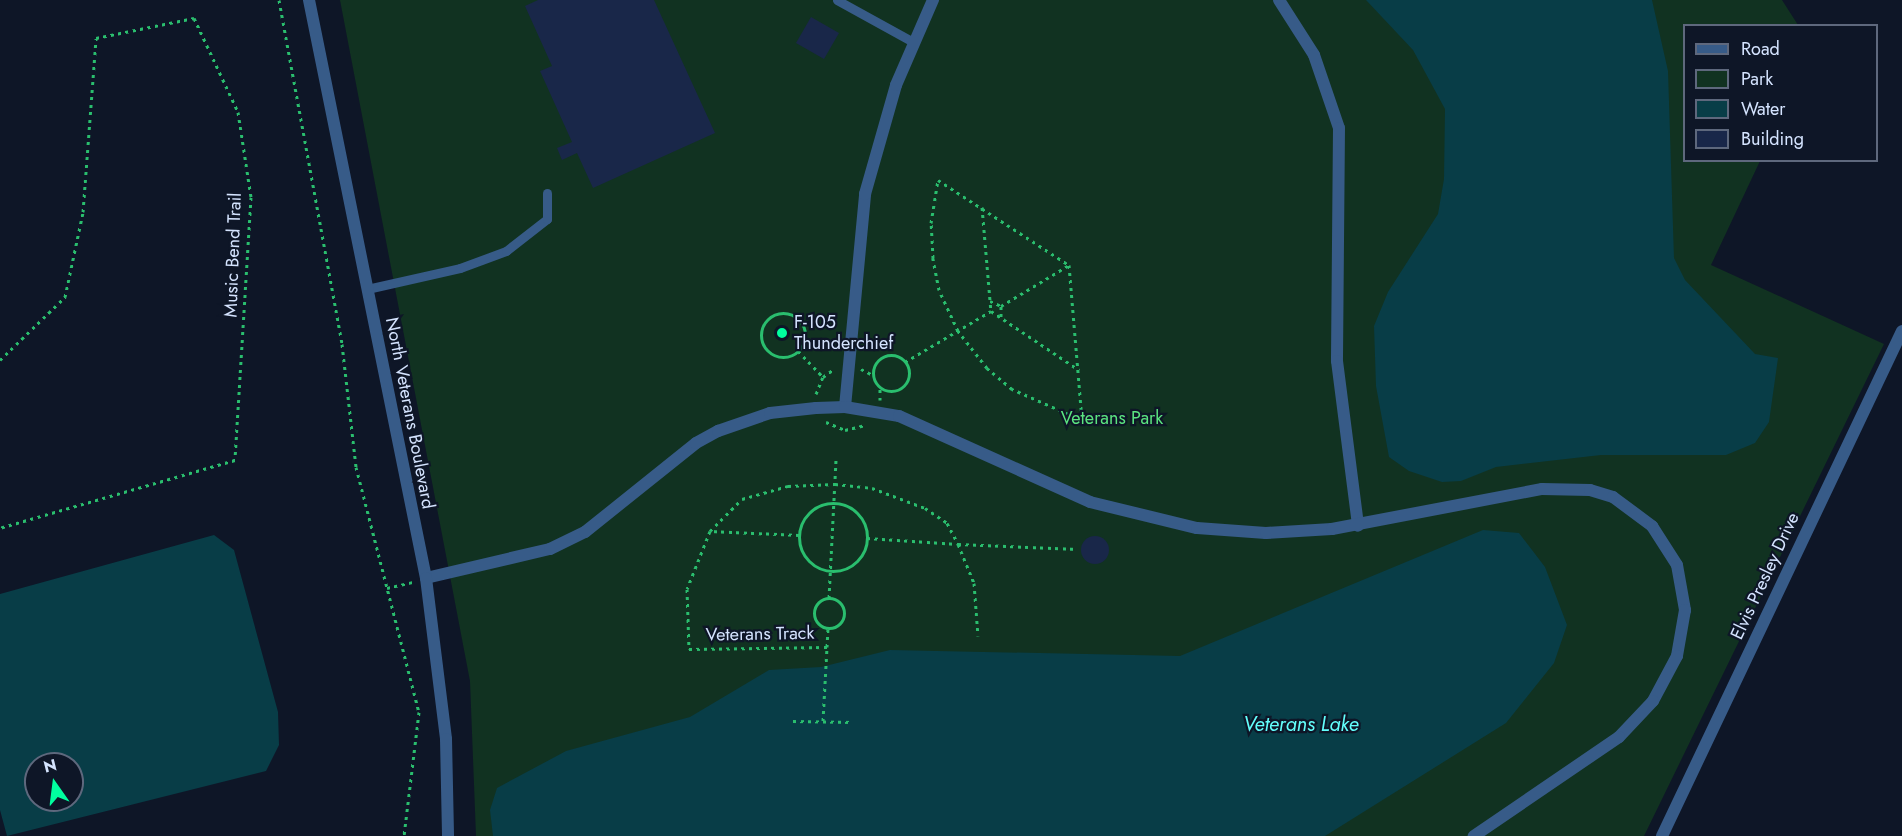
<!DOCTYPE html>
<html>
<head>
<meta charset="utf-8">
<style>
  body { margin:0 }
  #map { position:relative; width:1902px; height:836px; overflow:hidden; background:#0e1627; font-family:Jost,sans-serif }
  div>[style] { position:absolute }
  .green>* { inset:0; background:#113221 }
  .water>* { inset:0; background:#083d47 }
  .building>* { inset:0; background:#192749 }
  .round { border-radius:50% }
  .path>* { height:3px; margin-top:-1.5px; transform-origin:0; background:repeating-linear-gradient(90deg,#2abe6e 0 3px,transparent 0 7.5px) }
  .path>.ring { margin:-1.5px; padding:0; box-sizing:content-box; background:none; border:3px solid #2abe6e; border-radius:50% }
  .service>* { height:9px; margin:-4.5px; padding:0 4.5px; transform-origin:4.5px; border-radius:4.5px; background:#375b88 }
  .pedestrian>* { height:12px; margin:-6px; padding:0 6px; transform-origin:6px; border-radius:6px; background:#375b88 }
  .minor>* { height:12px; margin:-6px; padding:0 6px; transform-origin:6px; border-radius:6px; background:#375b88 }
  .tertiary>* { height:12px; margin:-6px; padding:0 6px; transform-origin:6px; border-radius:6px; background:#375b88 }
  .dots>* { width:16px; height:16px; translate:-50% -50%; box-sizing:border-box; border:3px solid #0e1627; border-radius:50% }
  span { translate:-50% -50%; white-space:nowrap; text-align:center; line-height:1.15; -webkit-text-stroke:4.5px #0e1627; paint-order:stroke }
  .street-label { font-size:18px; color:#d5e4ff }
  .poi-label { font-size:18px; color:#d5e4ff }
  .left { translate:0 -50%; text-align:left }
  .park-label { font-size:18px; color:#5be580 }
  .water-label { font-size:20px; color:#63fffd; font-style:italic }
  .legend { position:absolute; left:1683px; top:24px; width:195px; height:138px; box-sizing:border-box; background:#0e1627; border:2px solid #5e687d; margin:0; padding:8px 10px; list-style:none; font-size:18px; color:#d5e4ff }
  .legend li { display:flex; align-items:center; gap:12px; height:30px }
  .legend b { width:30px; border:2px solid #5e687d }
  .north { position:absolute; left:24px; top:752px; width:60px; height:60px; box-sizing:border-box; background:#0e1627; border:2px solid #5e687d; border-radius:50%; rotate:346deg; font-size:16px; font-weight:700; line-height:24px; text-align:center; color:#d5e4ff }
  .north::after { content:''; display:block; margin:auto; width:21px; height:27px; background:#01ff9f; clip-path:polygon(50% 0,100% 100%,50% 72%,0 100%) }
</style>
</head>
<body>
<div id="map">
  <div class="green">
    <i style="clip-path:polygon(340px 0,1782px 0,1798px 25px,1684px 26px,1684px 160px,1760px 161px,1711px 265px,1884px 344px,1644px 836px,476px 836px,470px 681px)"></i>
  </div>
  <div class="water">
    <i style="clip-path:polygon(1366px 0,1652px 0,1668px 71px,1674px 258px,1685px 280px,1755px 354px,1778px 358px,1769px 422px,1755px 443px,1726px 455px,1601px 455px,1496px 467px,1461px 481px,1442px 482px,1409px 471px,1389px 457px,1376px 386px,1374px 326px,1388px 292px,1438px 214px,1444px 179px,1445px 109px,1413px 50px)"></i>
    <i style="clip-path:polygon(1483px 530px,1519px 533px,1545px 567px,1567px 625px,1554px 663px,1506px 723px,1325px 836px,493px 836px,490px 810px,497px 788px,566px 751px,690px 717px,769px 670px,821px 667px,890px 650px,1180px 656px)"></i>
    <i style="clip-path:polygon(evenodd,214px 535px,234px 550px,278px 712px,279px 745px,266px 771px,7px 836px,0 810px,0 594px,214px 535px,36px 764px,72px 764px,72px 800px,36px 800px,36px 764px)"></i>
  </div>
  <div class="building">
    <i style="clip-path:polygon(538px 0,654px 0,715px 133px,593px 188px,577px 153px,562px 160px,557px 148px,572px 142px,540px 71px,552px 66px,525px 6px)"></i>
    <i style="clip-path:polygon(811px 17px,839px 33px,824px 59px,796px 43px)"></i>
    <i class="round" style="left:1081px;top:536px;width:28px;height:28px"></i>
  </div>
  <div class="path">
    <i style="left:279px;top:0;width:350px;rotate:79.6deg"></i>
    <i style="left:342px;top:344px;width:124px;rotate:83.5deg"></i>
    <i style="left:356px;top:467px;width:253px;rotate:75.6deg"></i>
    <i style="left:419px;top:712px;width:125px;rotate:96.9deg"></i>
    <i style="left:938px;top:180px;width:156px;rotate:33deg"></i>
    <i style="left:1069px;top:265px;width:156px;rotate:85.2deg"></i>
    <i style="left:1082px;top:420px;width:77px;rotate:-156.1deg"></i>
    <i style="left:1012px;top:389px;width:33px;rotate:-140deg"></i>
    <i style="left:987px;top:368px;width:47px;rotate:-128.1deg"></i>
    <i style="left:958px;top:331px;width:45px;rotate:-114.9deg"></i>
    <i style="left:939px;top:290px;width:33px;rotate:-101deg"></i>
    <i style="left:933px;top:258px;width:35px;rotate:-93deg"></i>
    <i style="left:931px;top:223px;width:44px;rotate:-80.8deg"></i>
    <i style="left:982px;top:207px;width:104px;rotate:85.1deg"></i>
    <i style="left:991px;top:311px;width:106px;rotate:33.8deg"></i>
    <i style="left:990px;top:301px;width:12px;rotate:24deg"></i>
    <i style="left:1001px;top:306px;width:14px;rotate:90deg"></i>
    <i style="left:1001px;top:306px;width:79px;rotate:-31.1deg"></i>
    <i class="ring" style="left:761px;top:313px;width:41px;height:41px"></i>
    <i style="left:798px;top:351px;width:36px;rotate:46deg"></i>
    <i class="ring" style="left:873px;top:355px;width:33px;height:33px"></i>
    <i style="left:0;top:360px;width:91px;rotate:-44.1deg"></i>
    <i style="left:65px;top:297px;width:87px;rotate:-78deg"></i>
    <i style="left:83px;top:212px;width:174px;rotate:-85.7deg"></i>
    <i style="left:96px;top:38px;width:100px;rotate:-11.5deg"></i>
    <i style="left:194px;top:18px;width:104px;rotate:64.9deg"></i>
    <i style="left:238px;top:112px;width:86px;rotate:81.3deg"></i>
    <i style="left:251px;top:197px;width:263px;rotate:93.5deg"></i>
    <i style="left:235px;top:460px;width:245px;rotate:163.9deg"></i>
    <i style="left:905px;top:362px;width:100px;rotate:-30.7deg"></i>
    <i style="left:861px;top:369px;width:13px;rotate:27deg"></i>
    <i style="left:816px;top:394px;width:18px;rotate:-68deg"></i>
    <i style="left:823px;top:377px;width:14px;rotate:-36deg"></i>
    <i style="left:880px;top:400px;width:13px;rotate:-90deg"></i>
    <i style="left:826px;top:422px;width:21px;rotate:23deg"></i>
    <i style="left:845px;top:430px;width:21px;rotate:-14deg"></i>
    <i class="ring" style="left:799px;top:503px;width:65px;height:65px"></i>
    <i style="left:710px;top:531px;width:45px;rotate:-45deg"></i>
    <i style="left:742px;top:499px;width:48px;rotate:-15.8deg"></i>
    <i style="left:788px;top:486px;width:47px;rotate:-2.4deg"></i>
    <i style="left:835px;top:484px;width:37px;rotate:6deg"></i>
    <i style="left:872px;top:488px;width:57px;rotate:20.7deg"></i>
    <i style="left:925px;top:508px;width:27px;rotate:34deg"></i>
    <i style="left:947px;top:523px;width:24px;rotate:62deg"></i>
    <i style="left:958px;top:544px;width:120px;rotate:2.4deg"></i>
    <i style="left:799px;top:535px;width:89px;rotate:-177.4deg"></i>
    <i style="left:710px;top:531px;width:62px;rotate:111.6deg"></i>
    <i style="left:687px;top:589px;width:60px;rotate:88.1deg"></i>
    <i style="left:689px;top:649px;width:138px;rotate:-0.8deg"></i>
    <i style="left:827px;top:647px;width:19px;rotate:-87deg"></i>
    <i style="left:867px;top:538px;width:91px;rotate:3.8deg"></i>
    <i style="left:958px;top:544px;width:42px;rotate:67.7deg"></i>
    <i style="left:974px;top:583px;width:53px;rotate:85.7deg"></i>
    <i style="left:387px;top:588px;width:26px;rotate:-13deg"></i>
    <i style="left:829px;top:598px;width:140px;rotate:-87.1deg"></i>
    <i class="ring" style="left:814px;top:598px;width:27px;height:27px"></i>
    <i style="left:793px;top:721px;width:60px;rotate:1deg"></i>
    <i style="left:823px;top:721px;width:74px;rotate:-86.9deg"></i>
  </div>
  <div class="service">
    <i style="left:837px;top:0;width:87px;rotate:28.9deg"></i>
    <i style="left:367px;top:289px;width:95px;rotate:-12.7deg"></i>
    <i style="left:460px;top:268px;width:49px;rotate:-20.3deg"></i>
    <i style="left:506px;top:251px;width:52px;rotate:-38deg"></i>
    <i style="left:547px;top:219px;width:26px;rotate:-90deg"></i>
  </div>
  <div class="pedestrian">
    <i style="left:1279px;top:0;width:65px;rotate:57.5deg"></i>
    <i style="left:1314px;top:55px;width:77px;rotate:71.1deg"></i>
    <i style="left:1339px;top:128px;width:233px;rotate:90.5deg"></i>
    <i style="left:1337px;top:361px;width:166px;rotate:82.7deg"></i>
    <i style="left:845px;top:407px;width:214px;rotate:-84.6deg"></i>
    <i style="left:865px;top:194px;width:113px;rotate:-74.1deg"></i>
    <i style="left:896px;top:85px;width:93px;rotate:-66.5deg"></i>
    <i style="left:426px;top:578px;width:127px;rotate:-13.2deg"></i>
    <i style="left:550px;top:549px;width:39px;rotate:-26deg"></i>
    <i style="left:585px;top:532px;width:142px;rotate:-38.7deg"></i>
    <i style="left:696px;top:443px;width:25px;rotate:-29deg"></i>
    <i style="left:718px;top:431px;width:55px;rotate:-19.1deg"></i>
    <i style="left:770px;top:413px;width:46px;rotate:-6.2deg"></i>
    <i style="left:816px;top:408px;width:29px;rotate:-2deg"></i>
    <i style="left:845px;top:407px;width:55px;rotate:9.5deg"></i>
    <i style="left:899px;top:416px;width:209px;rotate:24.2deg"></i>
    <i style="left:1090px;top:502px;width:110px;rotate:13.7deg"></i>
    <i style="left:1197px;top:528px;width:69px;rotate:4.1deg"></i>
    <i style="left:1266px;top:533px;width:66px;rotate:-3.5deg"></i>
    <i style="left:1332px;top:529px;width:214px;rotate:-10.8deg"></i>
    <i style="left:1542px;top:489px;width:48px;rotate:1.2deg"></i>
    <i style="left:1590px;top:490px;width:24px;rotate:17deg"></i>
    <i style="left:1613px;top:497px;width:49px;rotate:36.6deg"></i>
    <i style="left:1652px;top:526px;width:46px;rotate:57.3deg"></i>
    <i style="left:1677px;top:565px;width:46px;rotate:79.9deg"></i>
    <i style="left:1685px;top:610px;width:47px;rotate:99.9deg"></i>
    <i style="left:1677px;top:656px;width:51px;rotate:118.1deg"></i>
    <i style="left:1653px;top:701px;width:50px;rotate:133.4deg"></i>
    <i style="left:1619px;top:737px;width:176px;rotate:145.7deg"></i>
  </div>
  <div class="minor">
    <i style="left:1662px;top:836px;width:559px;rotate:-64.58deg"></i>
  </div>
  <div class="tertiary">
    <i style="left:309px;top:0;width:590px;rotate:78.56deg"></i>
    <i style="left:426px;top:578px;width:162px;rotate:82.9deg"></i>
    <i style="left:446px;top:739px;width:97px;rotate:88.8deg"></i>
  </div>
  <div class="dots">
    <i style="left:782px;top:333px;background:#01ff9f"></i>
  </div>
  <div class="street-label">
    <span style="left:233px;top:255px;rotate:-88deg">Music Bend Trail</span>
    <span style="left:410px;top:413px;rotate:79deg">North Veterans Boulevard</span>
    <span style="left:1765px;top:576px;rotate:-65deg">Elvis Presley Drive</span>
    <span style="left:760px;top:634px;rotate:-1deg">Veterans Track</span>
  </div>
  <div class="poi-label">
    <span class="left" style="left:794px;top:333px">F-105<br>Thunderchief</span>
  </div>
  <div class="park-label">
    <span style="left:1112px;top:418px">Veterans Park</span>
  </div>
  <div class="water-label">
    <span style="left:1301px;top:724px">Veterans Lake</span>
  </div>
  <ul class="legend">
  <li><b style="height:8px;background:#375b88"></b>Road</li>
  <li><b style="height:16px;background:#113221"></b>Park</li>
  <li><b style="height:16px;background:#083d47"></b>Water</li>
  <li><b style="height:16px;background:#192749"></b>Building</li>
  </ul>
  <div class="north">N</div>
</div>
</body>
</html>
